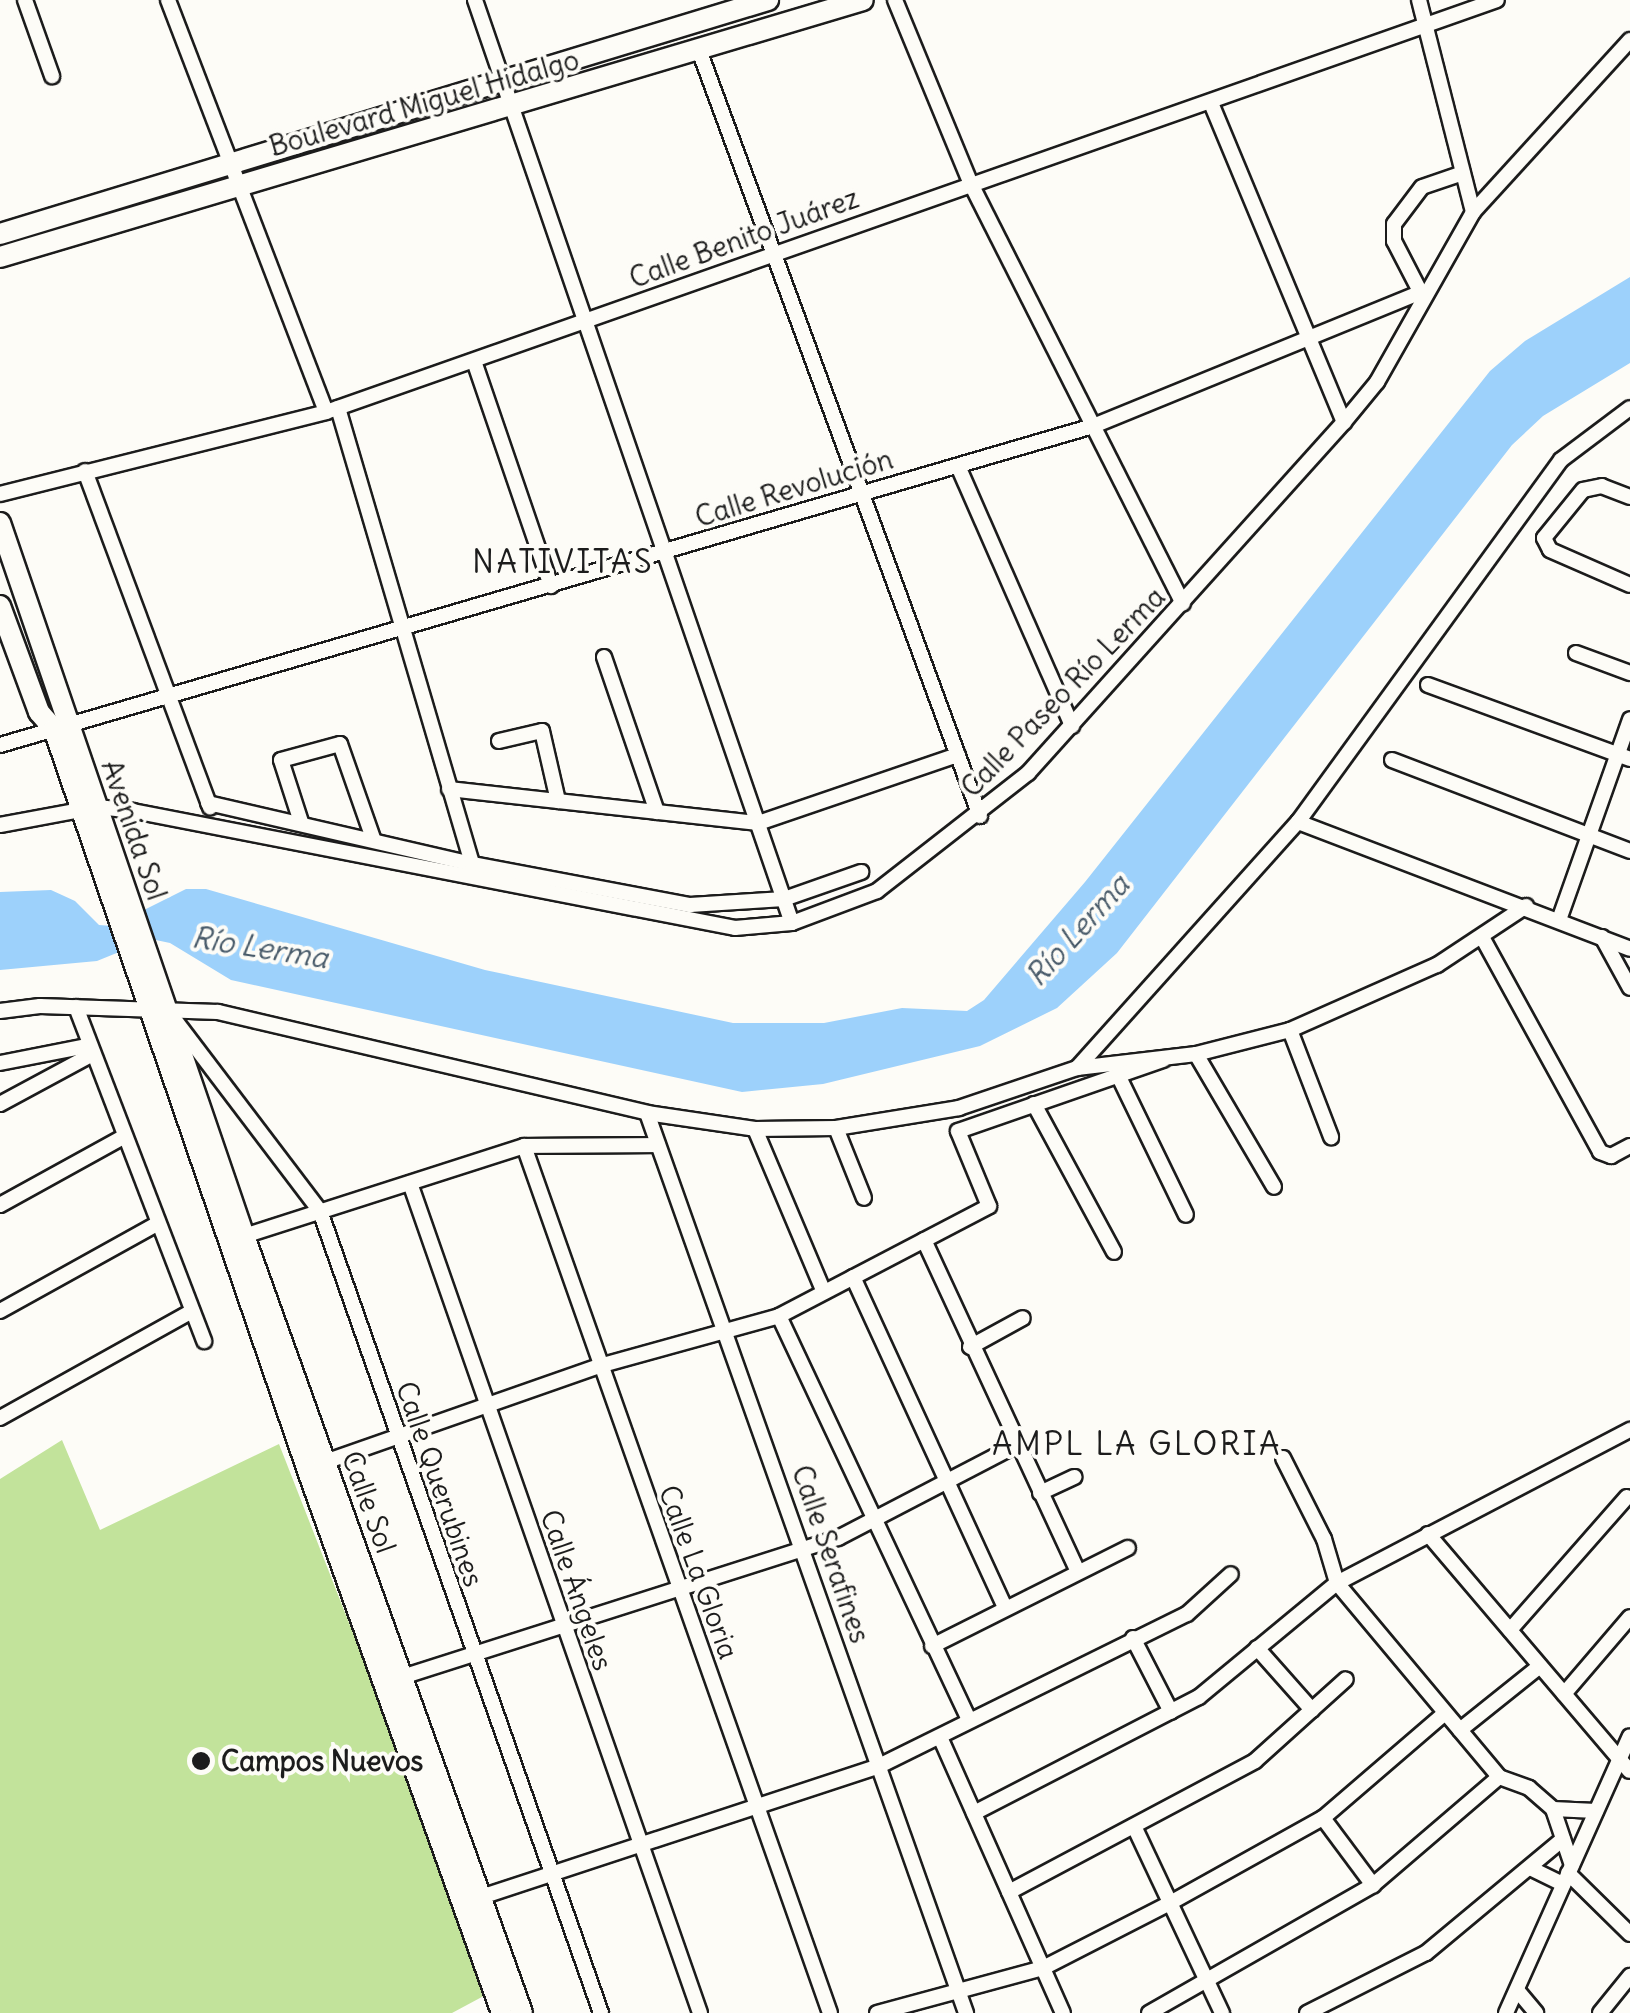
<!DOCTYPE html>
<html>
<head>
<meta charset="utf-8">
<style>
  body { margin:0 }
  #map { position:relative; width:1630px; height:2013px; overflow:hidden; background:#fdfcf7; font-family:Delius,sans-serif }
  div>[style] { position:absolute }
  .green>* { inset:0; background:#c2e39b }
  .water>* { inset:0; background:#9dd1fb }
  .roads { filter:drop-shadow(2px 0 #1c1c1c) drop-shadow(-2px 0 #1c1c1c) drop-shadow(0 2px #1c1c1c) drop-shadow(0 -2px #1c1c1c) }
  .street>* { height:14px; margin:-7px; padding:0 7px; transform-origin:7px; border-radius:7px; background:#fdfcf7 }
  .secondary>* { height:20px; margin:-10px; padding:0 10px; transform-origin:10px; border-radius:10px; background:#fdfcf7 }
  .dots>* { width:28px; height:28px; translate:-50% -50%; box-sizing:border-box; border:5px solid #fdfcf7; border-radius:50% }
  span { translate:-50% -50%; white-space:nowrap; text-align:center; line-height:1.15; -webkit-text-stroke:8px #fdfcf7; paint-order:stroke }
  .street-label { font-size:28px; color:#1c1c1c }
  .poi-label { font-size:28px; color:#1c1c1c; font-weight:700 }
  .left { translate:0 -50%; text-align:left }
  .water-label { font-size:30px; color:#495b6a; font-style:italic }
  .quarter-label { font-size:32px; color:#1c1c1c; letter-spacing:2.5px }
</style>
</head>
<body>
<div id="map">
  <div class="green">
    <i style="clip-path:polygon(62px 1440px,100px 1530px,279px 1444px,493px 1991px,452px 2013px,0 2013px,0 1479px)"></i>
  </div>
  <div class="water">
    <i style="clip-path:polygon(1630px 277px,1630px 363px,1543px 416px,1512px 445px,1117px 953px,1057px 1008px,980px 1046px,823px 1084px,742px 1092px,231px 980px,170px 943px,151px 939px,97px 961px,0 970px,0 892px,51px 890px,75px 901px,99px 925px,112px 926px,186px 889px,206px 889px,485px 970px,733px 1023px,824px 1023px,902px 1008px,967px 1011px,984px 1000px,1085px 882px,1490px 371px,1525px 341px)"></i>
  </div>
  <div class="roads">
    <div class="street">
      <i style="left:25px;top:0;width:81px;rotate:70.4deg"></i>
      <i style="left:168px;top:0;width:441px;rotate:69deg"></i>
      <i style="left:475px;top:0;width:976px;rotate:71.05deg"></i>
      <i style="left:895px;top:0;width:199px;rotate:67.6deg"></i>
      <i style="left:971px;top:184px;width:470px;rotate:63.2deg"></i>
      <i style="left:1419px;top:0;width:219px;rotate:75.7deg"></i>
      <i style="left:699px;top:50px;width:816px;rotate:69.85deg"></i>
      <i style="left:1211px;top:103px;width:346px;rotate:67.4deg"></i>
      <i style="left:1423px;top:297px;width:63px;rotate:-117.4deg"></i>
      <i style="left:1394px;top:241px;width:17px;rotate:-90deg"></i>
      <i style="left:1394px;top:224px;width:46px;rotate:-52.9deg"></i>
      <i style="left:1422px;top:187px;width:43px;rotate:-18.9deg"></i>
      <i style="left:474px;top:361px;width:238px;rotate:71.1deg"></i>
      <i style="left:338px;top:408px;width:475px;rotate:73.6deg"></i>
      <i style="left:958px;top:466px;width:284px;rotate:66.3deg"></i>
      <i style="left:85px;top:471px;width:359px;rotate:69.6deg"></i>
      <i style="left:0;top:494px;width:336px;rotate:-14.1deg"></i>
      <i style="left:326px;top:412px;width:1241px;rotate:-19.38deg"></i>
      <i style="left:1630px;top:497px;width:30px;rotate:-159deg"></i>
      <i style="left:1602px;top:486px;width:19px;rotate:168deg"></i>
      <i style="left:1583px;top:490px;width:62px;rotate:129.1deg"></i>
      <i style="left:1544px;top:538px;width:13px;rotate:63deg"></i>
      <i style="left:1550px;top:550px;width:87px;rotate:23.6deg"></i>
      <i style="left:1576px;top:653px;width:58px;rotate:20.3deg"></i>
      <i style="left:604px;top:657px;width:164px;rotate:71.1deg"></i>
      <i style="left:1428px;top:685px;width:215px;rotate:20.1deg"></i>
      <i style="left:499px;top:741px;width:44px;rotate:-13.1deg"></i>
      <i style="left:542px;top:731px;width:72px;rotate:77.1deg"></i>
      <i style="left:0;top:745px;width:1139px;rotate:-16.27deg"></i>
      <i style="left:1093px;top:426px;width:350px;rotate:-22.2deg"></i>
      <i style="left:1392px;top:760px;width:255px;rotate:20.9deg"></i>
      <i style="left:449px;top:789px;width:311px;rotate:6.3deg"></i>
      <i style="left:758px;top:823px;width:211px;rotate:-18.8deg"></i>
      <i style="left:208px;top:803px;width:271px;rotate:13deg"></i>
      <i style="left:472px;top:864px;width:222px;rotate:10.7deg"></i>
      <i style="left:690px;top:905px;width:94px;rotate:-3.7deg"></i>
      <i style="left:784px;top:899px;width:82px;rotate:-19.3deg"></i>
      <i style="left:301px;top:822px;width:65px;rotate:-107.9deg"></i>
      <i style="left:281px;top:760px;width:61px;rotate:-15.2deg"></i>
      <i style="left:340px;top:744px;width:100px;rotate:70.7deg"></i>
      <i style="left:1298px;top:822px;width:355px;rotate:20.9deg"></i>
      <i style="left:0;top:825px;width:99px;rotate:-10.5deg"></i>
      <i style="left:97px;top:807px;width:36px;rotate:6deg"></i>
      <i style="left:133px;top:811px;width:613px;rotate:11deg"></i>
      <i style="left:735px;top:928px;width:57px;rotate:-5deg"></i>
      <i style="left:792px;top:923px;width:91px;rotate:-20.6deg"></i>
      <i style="left:877px;top:891px;width:192px;rotate:-38deg"></i>
      <i style="left:1028px;top:773px;width:472px;rotate:-48deg"></i>
      <i style="left:1344px;top:422px;width:52px;rotate:-50.5deg"></i>
      <i style="left:1377px;top:382px;width:195px;rotate:-60.5deg"></i>
      <i style="left:1473px;top:212px;width:233px;rotate:-47.6deg"></i>
      <i style="left:1559px;top:920px;width:213px;rotate:-70.5deg"></i>
      <i style="left:1482px;top:937px;width:245px;rotate:61.2deg"></i>
      <i style="left:1600px;top:1152px;width:12px;rotate:20deg"></i>
      <i style="left:1611px;top:1156px;width:21px;rotate:-28deg"></i>
      <i style="left:1602px;top:937px;width:58px;rotate:61.2deg"></i>
      <i style="left:76px;top:1007px;width:358px;rotate:69deg"></i>
      <i style="left:0;top:1011px;width:40px;rotate:-7.1deg"></i>
      <i style="left:40px;top:1006px;width:178px;rotate:1.9deg"></i>
      <i style="left:218px;top:1012px;width:441px;rotate:13.2deg"></i>
      <i style="left:647px;top:1113px;width:109px;rotate:8.4deg"></i>
      <i style="left:755px;top:1129px;width:81px;rotate:-0.7deg"></i>
      <i style="left:836px;top:1128px;width:125px;rotate:-9.2deg"></i>
      <i style="left:959px;top:1108px;width:125px;rotate:-18.7deg"></i>
      <i style="left:1077px;top:1068px;width:331px;rotate:-48.1deg"></i>
      <i style="left:1298px;top:822px;width:447px;rotate:-54deg"></i>
      <i style="left:1561px;top:460px;width:86px;rotate:-37deg"></i>
      <i style="left:175px;top:1020px;width:240px;rotate:52.8deg"></i>
      <i style="left:320px;top:1211px;width:850px;rotate:70.69deg"></i>
      <i style="left:1290px;top:1030px;width:115px;rotate:69deg"></i>
      <i style="left:1196px;top:1054px;width:154px;rotate:59.6deg"></i>
      <i style="left:0;top:1063px;width:89px;rotate:-11.1deg"></i>
      <i style="left:1077px;top:1068px;width:120px;rotate:-6.7deg"></i>
      <i style="left:1196px;top:1054px;width:97px;rotate:-14.3deg"></i>
      <i style="left:1290px;top:1030px;width:161px;rotate:-23.9deg"></i>
      <i style="left:1437px;top:965px;width:107px;rotate:-33.5deg"></i>
      <i style="left:1119px;top:1077px;width:153px;rotate:64.1deg"></i>
      <i style="left:0;top:1104px;width:103px;rotate:-28.3deg"></i>
      <i style="left:1034px;top:1104px;width:168px;rotate:61.6deg"></i>
      <i style="left:647px;top:1113px;width:955px;rotate:70.48deg"></i>
      <i style="left:836px;top:1128px;width:75px;rotate:68.2deg"></i>
      <i style="left:755px;top:1129px;width:177px;rotate:67.1deg"></i>
      <i style="left:524px;top:1146px;width:919px;rotate:70.56deg"></i>
      <i style="left:410px;top:1183px;width:879px;rotate:70.74deg"></i>
      <i style="left:0;top:1205px;width:141px;rotate:-28.9deg"></i>
      <i style="left:244px;top:1236px;width:294px;rotate:-17.8deg"></i>
      <i style="left:524px;top:1146px;width:134px;rotate:-0.4deg"></i>
      <i style="left:924px;top:1240px;width:366px;rotate:65.1deg"></i>
      <i style="left:853px;top:1277px;width:364px;rotate:65.3deg"></i>
      <i style="left:0;top:1311px;width:179px;rotate:-29deg"></i>
      <i style="left:779px;top:1316px;width:446px;rotate:64.8deg"></i>
      <i style="left:970px;top:1347px;width:60px;rotate:-28.7deg"></i>
      <i style="left:0;top:1418px;width:220px;rotate:-29.1deg"></i>
      <i style="left:1283px;top:1458px;width:91px;rotate:63.2deg"></i>
      <i style="left:1324px;top:1539px;width:46px;rotate:73.5deg"></i>
      <i style="left:1337px;top:1583px;width:253px;rotate:50.1deg"></i>
      <i style="left:1499px;top:1777px;width:32px;rotate:20deg"></i>
      <i style="left:1529px;top:1788px;width:32px;rotate:41deg"></i>
      <i style="left:1553px;top:1809px;width:59px;rotate:71.3deg"></i>
      <i style="left:319px;top:1464px;width:297px;rotate:-19.3deg"></i>
      <i style="left:599px;top:1366px;width:187px;rotate:-15.5deg"></i>
      <i style="left:779px;top:1316px;width:237px;rotate:-27.6deg"></i>
      <i style="left:989px;top:1206px;width:81px;rotate:-112.5deg"></i>
      <i style="left:958px;top:1131px;width:217px;rotate:-19.1deg"></i>
      <i style="left:1040px;top:1493px;width:38px;rotate:-25deg"></i>
      <i style="left:1428px;top:1534px;width:311px;rotate:49.6deg"></i>
      <i style="left:1510px;top:1630px;width:177px;rotate:-48.7deg"></i>
      <i style="left:1133px;top:1638px;width:83px;rotate:62.8deg"></i>
      <i style="left:932px;top:1646px;width:219px;rotate:-26.6deg"></i>
      <i style="left:1257px;top:1648px;width:83px;rotate:48.4deg"></i>
      <i style="left:402px;top:1677px;width:458px;rotate:-17.7deg"></i>
      <i style="left:838px;top:1538px;width:202px;rotate:-27.5deg"></i>
      <i style="left:1564px;top:1694px;width:101px;rotate:-49.4deg"></i>
      <i style="left:1460px;top:1730px;width:102px;rotate:-38.7deg"></i>
      <i style="left:940px;top:1737px;width:302px;rotate:66deg"></i>
      <i style="left:1553px;top:1809px;width:43px;rotate:2.7deg"></i>
      <i style="left:974px;top:1813px;width:253px;rotate:-27.3deg"></i>
      <i style="left:1199px;top:1697px;width:179px;rotate:-39.6deg"></i>
      <i style="left:1337px;top:1583px;width:331px;rotate:-27.6deg"></i>
      <i style="left:1323px;top:1818px;width:84px;rotate:53.3deg"></i>
      <i style="left:1134px;top:1826px;width:207px;rotate:64.8deg"></i>
      <i style="left:1530px;top:1868px;width:37px;rotate:26deg"></i>
      <i style="left:1568px;top:1873px;width:87px;rotate:44.5deg"></i>
      <i style="left:1009px;top:1892px;width:279px;rotate:-28deg"></i>
      <i style="left:1255px;top:1761px;width:122px;rotate:-42deg"></i>
      <i style="left:475px;top:1899px;width:425px;rotate:-18.2deg"></i>
      <i style="left:879px;top:1766px;width:343px;rotate:-26.3deg"></i>
      <i style="left:1187px;top:1614px;width:59px;rotate:-42.3deg"></i>
      <i style="left:1517px;top:1990px;width:30px;rotate:50deg"></i>
      <i style="left:877px;top:2013px;width:172px;rotate:-15.2deg"></i>
      <i style="left:1043px;top:1968px;width:143px;rotate:-27.1deg"></i>
      <i style="left:1170px;top:1903px;width:175px;rotate:-29.1deg"></i>
      <i style="left:1323px;top:1818px;width:161px;rotate:-40.7deg"></i>
      <i style="left:1149px;top:2013px;width:258px;rotate:-29.7deg"></i>
      <i style="left:1373px;top:1885px;width:166px;rotate:-40.6deg"></i>
      <i style="left:1307px;top:2013px;width:133px;rotate:-26.8deg"></i>
      <i style="left:1426px;top:1953px;width:178px;rotate:-39.8deg"></i>
      <i style="left:1506px;top:2013px;width:303px;rotate:-65.9deg"></i>
      <i style="left:1600px;top:2013px;width:48px;rotate:-51deg"></i>
    </div>
    <div class="secondary">
      <i style="left:0;top:234px;width:803px;rotate:-16.95deg"></i>
      <i style="left:0;top:257px;width:900px;rotate:-16.58deg"></i>
      <i style="left:0;top:523px;width:754px;rotate:71.11deg"></i>
      <i style="left:244px;top:1236px;width:825px;rotate:70.31deg"></i>
      <i style="left:0;top:606px;width:113px;rotate:69.8deg"></i>
      <i style="left:39px;top:712px;width:23px;rotate:49deg"></i>
      <i style="left:54px;top:729px;width:781px;rotate:71.1deg"></i>
      <i style="left:307px;top:1468px;width:579px;rotate:70.31deg"></i>
    </div>
  </div>
  <div class="dots">
    <i style="left:201px;top:1761px;background:#1c1c1c"></i>
  </div>
  <div class="street-label">
    <span style="left:424px;top:103px;rotate:-16deg">Boulevard Miguel Hidalgo</span>
    <span style="left:744px;top:238px;rotate:-20deg">Calle Benito Juárez</span>
    <span style="left:794px;top:488px;rotate:-17deg">Calle Revolución</span>
    <span style="left:1063px;top:692px;rotate:-46deg">Calle Paseo Río Lerma</span>
    <span style="left:134px;top:830px;rotate:71deg">Avenida Sol</span>
    <span style="left:440px;top:1484px;rotate:71deg">Calle Querubines</span>
    <span style="left:369px;top:1502px;rotate:70deg">Calle Sol</span>
    <span style="left:831px;top:1554px;rotate:71deg">Calle Serafines</span>
    <span style="left:699px;top:1572px;rotate:70deg">Calle La Gloria</span>
    <span style="left:577px;top:1590px;rotate:71deg">Calle Ángeles</span>
  </div>
  <div class="poi-label">
    <span class="left" style="left:221px;top:1761px">Campos Nuevos</span>
  </div>
  <div class="water-label">
    <span style="left:1077px;top:930px;rotate:-48deg">Río Lerma</span>
    <span style="left:260px;top:947px;rotate:9deg">Río Lerma</span>
  </div>
  <div class="quarter-label">
    <span style="left:563px;top:562px">NATIVITAS</span>
    <span style="left:1137px;top:1444px">AMPL LA GLORIA</span>
  </div>
</div>
</body>
</html>
